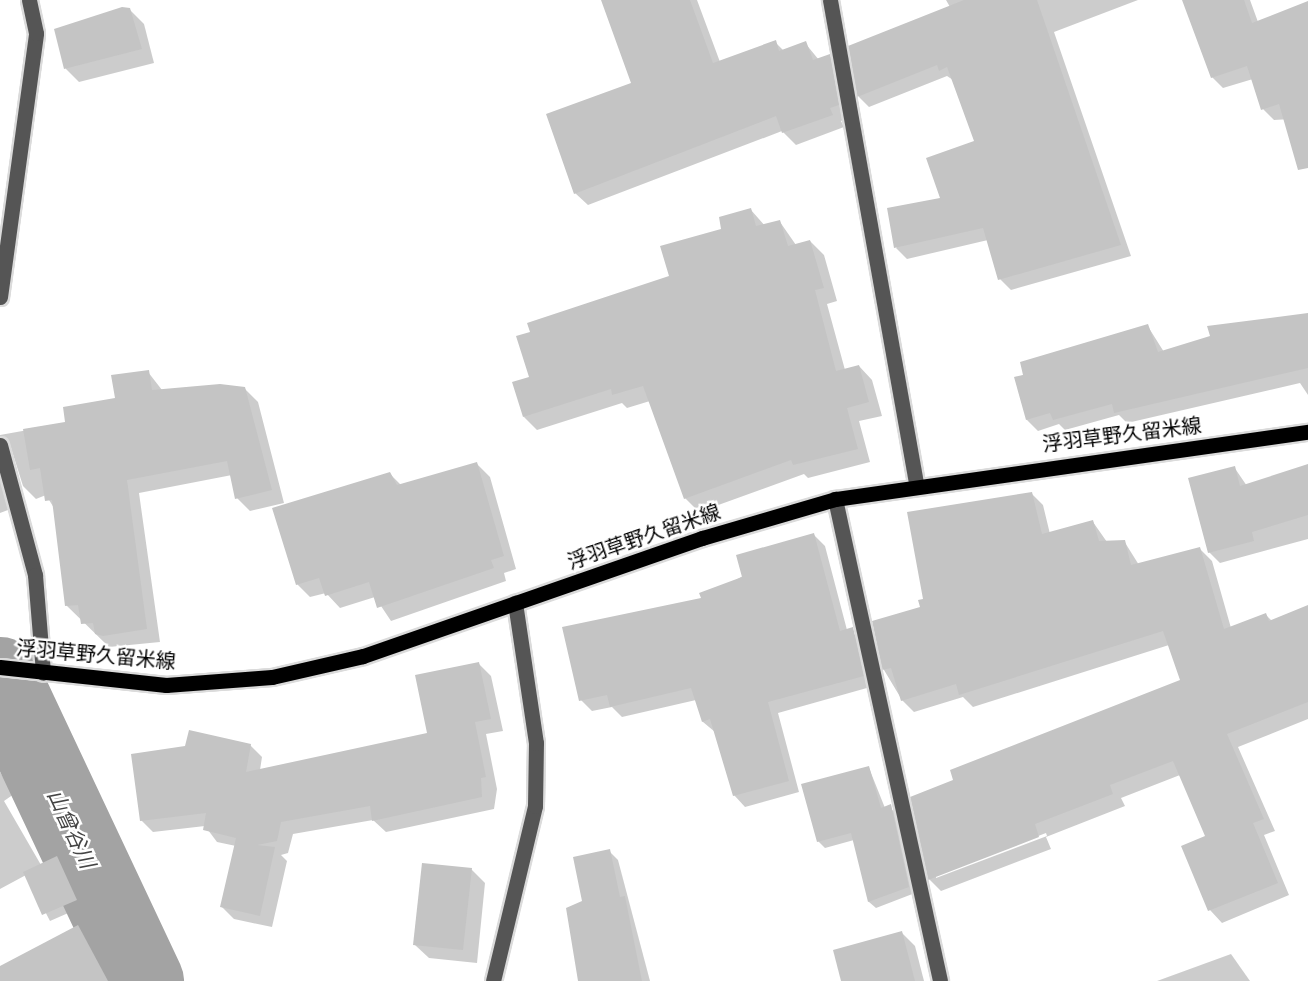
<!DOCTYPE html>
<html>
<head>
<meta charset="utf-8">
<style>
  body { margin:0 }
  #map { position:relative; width:1308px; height:981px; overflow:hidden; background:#fff; font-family:Inter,"Noto Sans JP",sans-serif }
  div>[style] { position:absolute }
  .shadow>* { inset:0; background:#0003 }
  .river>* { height:81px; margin:-40.5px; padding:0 40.5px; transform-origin:40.5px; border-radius:40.5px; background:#a3a3a3 }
  .building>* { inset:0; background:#c4c4c4 }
  .roads { filter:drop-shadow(2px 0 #dbdbdb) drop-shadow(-2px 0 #dbdbdb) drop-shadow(0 2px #dbdbdb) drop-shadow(0 -2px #dbdbdb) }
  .minor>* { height:15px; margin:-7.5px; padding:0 7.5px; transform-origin:7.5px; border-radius:7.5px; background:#555 }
  .major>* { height:15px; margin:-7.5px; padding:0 7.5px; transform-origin:7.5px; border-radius:7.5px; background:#000 }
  span { translate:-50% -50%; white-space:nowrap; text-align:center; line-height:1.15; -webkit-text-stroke:5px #fff; paint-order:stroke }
  .street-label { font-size:20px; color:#000 }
  .water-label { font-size:21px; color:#444; font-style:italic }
</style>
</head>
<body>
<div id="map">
  <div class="shadow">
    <i style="clip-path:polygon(620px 0,697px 0,720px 62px,775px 42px,784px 51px,805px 43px,819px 60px,829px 55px,841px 68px,850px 117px,841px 121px,844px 127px,796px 145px,782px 131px,588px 205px,575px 193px,632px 84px)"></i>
    <i style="clip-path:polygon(946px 0,1138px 0,1054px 32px,1131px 256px,1011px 290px,1000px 279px,988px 240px,907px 259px,896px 248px,942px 199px,976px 142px,953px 80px,947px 76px,869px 107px,859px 97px,850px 47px,950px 7px)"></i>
    <i style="clip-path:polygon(1183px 0,1250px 0,1258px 22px,1308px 2px,1308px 118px,1274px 120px,1263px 109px,1253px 79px,1223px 88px,1212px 77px)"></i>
    <i style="clip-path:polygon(130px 10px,144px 24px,154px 63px,79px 82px,66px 69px,55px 30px)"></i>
    <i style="clip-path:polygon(751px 210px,765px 226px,780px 222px,796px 245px,810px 241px,824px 255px,837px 301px,827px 304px,845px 370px,859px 366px,872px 380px,882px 416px,859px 421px,870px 462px,808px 478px,804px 474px,699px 512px,685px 498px,650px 401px,627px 408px,622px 403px,537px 430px,524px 417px,531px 378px,671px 277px)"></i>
    <i style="clip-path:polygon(1308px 314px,1308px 395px,1300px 383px,1127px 423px,1119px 415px,1065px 430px,1059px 424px,1038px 431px,1027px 420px,1016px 378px,1147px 325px,1164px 352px)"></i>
    <i style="clip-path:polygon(148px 372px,162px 390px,245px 389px,258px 402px,284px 503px,250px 511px,237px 498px,232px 475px,139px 493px,160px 642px,109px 647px,67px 606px,54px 508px,46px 495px,36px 499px,23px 486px,11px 448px,3px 457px,16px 507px,0 513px,0 435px,67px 423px,117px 400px)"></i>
    <i style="clip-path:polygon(477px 464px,490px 477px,516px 569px,504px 573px,506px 581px,391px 621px,375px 597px,340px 608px,326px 593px,310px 597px,297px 584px,390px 474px,401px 485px)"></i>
    <i style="clip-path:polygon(1308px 466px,1308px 539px,1220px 563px,1209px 552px,1234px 467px,1247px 486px)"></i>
    <i style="clip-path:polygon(evenodd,1031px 493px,1043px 505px,1050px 534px,1093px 522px,1107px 542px,1124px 541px,1139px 565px,1199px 548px,1212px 561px,1231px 628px,1265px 614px,1272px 621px,1308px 607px,1308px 719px,1238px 747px,1275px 831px,1264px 835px,1289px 895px,1222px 923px,1210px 910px,1183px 847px,1207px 837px,1180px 775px,1121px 798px,1125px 806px,1046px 837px,1051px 849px,941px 891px,929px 879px,1182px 681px,1169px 645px,973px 707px,963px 697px,914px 712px,902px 700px,884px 670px,873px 622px,922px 608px,1031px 493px,1046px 833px,1047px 836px,936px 878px,936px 875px,1046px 833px)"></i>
    <i style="clip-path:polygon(814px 535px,825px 546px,847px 630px,863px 640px,874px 686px,778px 713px,799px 792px,745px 807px,734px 795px,715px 732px,703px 722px,696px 700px,622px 717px,612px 707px,592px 711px,581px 700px,703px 599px)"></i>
    <i style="clip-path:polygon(479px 664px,491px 676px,503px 731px,486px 734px,497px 789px,494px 809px,386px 832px,373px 820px,293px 834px,288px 853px,281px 855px,287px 861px,272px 927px,234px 919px,222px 907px,236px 846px,217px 842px,205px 826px,153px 832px,141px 820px,250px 745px,262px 757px,260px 770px,429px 735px)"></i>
    <i style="clip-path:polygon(869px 768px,885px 808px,898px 812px,915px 893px,876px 908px,869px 902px,854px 840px,825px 848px,818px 841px)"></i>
    <i style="clip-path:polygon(0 772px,14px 794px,4px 801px,41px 865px,57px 858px,64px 864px,82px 907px,50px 921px,26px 875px,0 889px)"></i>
    <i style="clip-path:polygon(609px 851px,618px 860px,650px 981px,588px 981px,584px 902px)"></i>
    <i style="clip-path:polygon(471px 869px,485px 883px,477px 963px,429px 958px,415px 945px)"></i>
    <i style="clip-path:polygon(78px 927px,110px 981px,0 981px,0 968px)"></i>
    <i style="clip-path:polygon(901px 932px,915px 946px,924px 981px,843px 981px)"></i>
    <i style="clip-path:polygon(1231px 954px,1250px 981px,1157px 981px)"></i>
  </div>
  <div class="river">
    <i style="left:0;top:677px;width:336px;rotate:64.8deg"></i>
  </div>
  <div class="building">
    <i style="clip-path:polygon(601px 0,690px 0,713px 63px,776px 40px,779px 51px,806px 41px,813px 60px,830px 54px,839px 105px,830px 108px,833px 115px,782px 133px,776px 116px,574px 194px,546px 114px,631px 83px)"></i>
    <i style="clip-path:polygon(964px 0,1037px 0,1121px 245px,998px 280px,983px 228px,894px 248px,887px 208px,940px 198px,926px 158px,974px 141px,947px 67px,939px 71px,937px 65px,857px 97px,848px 46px)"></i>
    <i style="clip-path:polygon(1182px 0,1244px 0,1252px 23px,1308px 1px,1308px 168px,1298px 170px,1279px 104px,1261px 110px,1247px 66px,1211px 78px)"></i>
    <i style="clip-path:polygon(122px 7px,130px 8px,142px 49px,64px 69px,54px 29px)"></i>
    <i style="clip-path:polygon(751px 208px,756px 226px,780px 220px,788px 246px,810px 240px,824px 288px,815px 290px,836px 371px,859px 365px,869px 402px,847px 408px,858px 449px,793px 465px,791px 460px,684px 499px,643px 386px,612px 395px,611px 389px,523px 417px,512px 382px,529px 377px,516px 336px,530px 332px,527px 323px,669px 276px,660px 246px,721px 229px,719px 217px)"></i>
    <i style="clip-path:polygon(1308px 313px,1308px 368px,1114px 413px,1112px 404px,1053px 420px,1050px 413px,1026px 420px,1014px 377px,1023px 375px,1020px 362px,1148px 324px,1158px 352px,1210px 336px,1207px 326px)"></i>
    <i style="clip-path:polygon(149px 370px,152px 390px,220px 384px,245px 387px,272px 490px,235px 499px,227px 461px,127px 480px,147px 629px,103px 636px,95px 634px,93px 623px,81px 624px,78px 605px,65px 606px,52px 500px,45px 501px,40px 468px,30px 470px,23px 429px,65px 422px,63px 407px,115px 398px,111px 375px)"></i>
    <i style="clip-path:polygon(477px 462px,504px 556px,491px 560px,494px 568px,377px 608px,369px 582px,325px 596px,319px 578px,296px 585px,272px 508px,390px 472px,397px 485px)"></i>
    <i style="clip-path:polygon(1308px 464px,1308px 515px,1252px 532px,1254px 541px,1208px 553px,1188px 478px,1235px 466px,1240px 486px)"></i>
    <i style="clip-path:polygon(1032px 492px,1042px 534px,1093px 520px,1099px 541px,1125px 540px,1131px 565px,1200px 547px,1224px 629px,1266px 613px,1269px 621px,1308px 605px,1308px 702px,1227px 734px,1264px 819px,1253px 823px,1278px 883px,1208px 911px,1181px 846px,1205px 836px,1173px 761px,1110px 785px,1113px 794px,1035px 824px,1039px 837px,928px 880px,910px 797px,953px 780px,950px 770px,1180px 680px,1163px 631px,959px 695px,956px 684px,901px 701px,891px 668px,882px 670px,872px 621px,920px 607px,918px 600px,923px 599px,907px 512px)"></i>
    <i style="clip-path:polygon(814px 533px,840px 631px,853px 627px,864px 676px,768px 702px,789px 781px,733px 796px,710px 719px,702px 722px,691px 688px,610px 707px,607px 695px,579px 701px,562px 627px,701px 598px,699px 593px,742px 577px,736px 555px)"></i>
    <i style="clip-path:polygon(479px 662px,491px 719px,475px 722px,486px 777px,481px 778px,482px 797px,372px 821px,370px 806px,281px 822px,277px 841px,257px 845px,275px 847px,260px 916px,220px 907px,236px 838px,203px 830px,206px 813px,140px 821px,131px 754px,185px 746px,189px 730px,251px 744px,246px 772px,427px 733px,415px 675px)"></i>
    <i style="clip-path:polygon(869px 766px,881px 808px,891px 804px,909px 887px,868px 902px,851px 833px,817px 842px,801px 784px)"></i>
    <i style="clip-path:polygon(610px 849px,620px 897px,625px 896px,642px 981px,578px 981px,566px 908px,582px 901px,573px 857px)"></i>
    <i style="clip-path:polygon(57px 856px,77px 900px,42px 915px,23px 872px)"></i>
    <i style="clip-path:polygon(422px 863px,472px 868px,463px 950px,413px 945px)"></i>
    <i style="clip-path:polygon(78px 925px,108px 981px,0 981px,0 966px)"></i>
    <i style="clip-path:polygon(902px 931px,915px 981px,841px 981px,833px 950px)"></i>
  </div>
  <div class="roads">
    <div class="minor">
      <i style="left:830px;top:0;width:493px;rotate:79.9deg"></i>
      <i style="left:0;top:297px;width:266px;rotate:-82.2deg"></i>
      <i style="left:36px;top:33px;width:34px;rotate:-102deg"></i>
      <i style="left:0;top:445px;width:135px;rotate:74.9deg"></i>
      <i style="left:35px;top:575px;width:98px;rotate:85.3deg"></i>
      <i style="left:835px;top:499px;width:493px;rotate:77.7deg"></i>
      <i style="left:493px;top:981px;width:180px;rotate:-76.5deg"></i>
      <i style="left:535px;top:806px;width:63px;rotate:-89.1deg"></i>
      <i style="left:536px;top:743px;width:142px;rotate:-98.5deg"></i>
    </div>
    <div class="major">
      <i style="left:0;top:667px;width:167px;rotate:6.2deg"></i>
      <i style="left:166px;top:685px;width:106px;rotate:-4.3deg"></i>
      <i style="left:272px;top:677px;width:93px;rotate:-13deg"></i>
      <i style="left:363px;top:656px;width:359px;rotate:-19.2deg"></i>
      <i style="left:702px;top:538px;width:139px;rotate:-16.3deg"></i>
      <i style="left:835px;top:499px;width:478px;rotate:-8.1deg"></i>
    </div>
  </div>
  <div class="street-label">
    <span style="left:1122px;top:435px;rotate:-7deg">浮羽草野久留米線</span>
    <span style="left:644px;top:537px;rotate:-19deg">浮羽草野久留米線</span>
    <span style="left:96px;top:655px;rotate:5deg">浮羽草野久留米線</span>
  </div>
  <div class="water-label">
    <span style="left:71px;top:829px;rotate:65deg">山曾谷川</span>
  </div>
</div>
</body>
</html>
